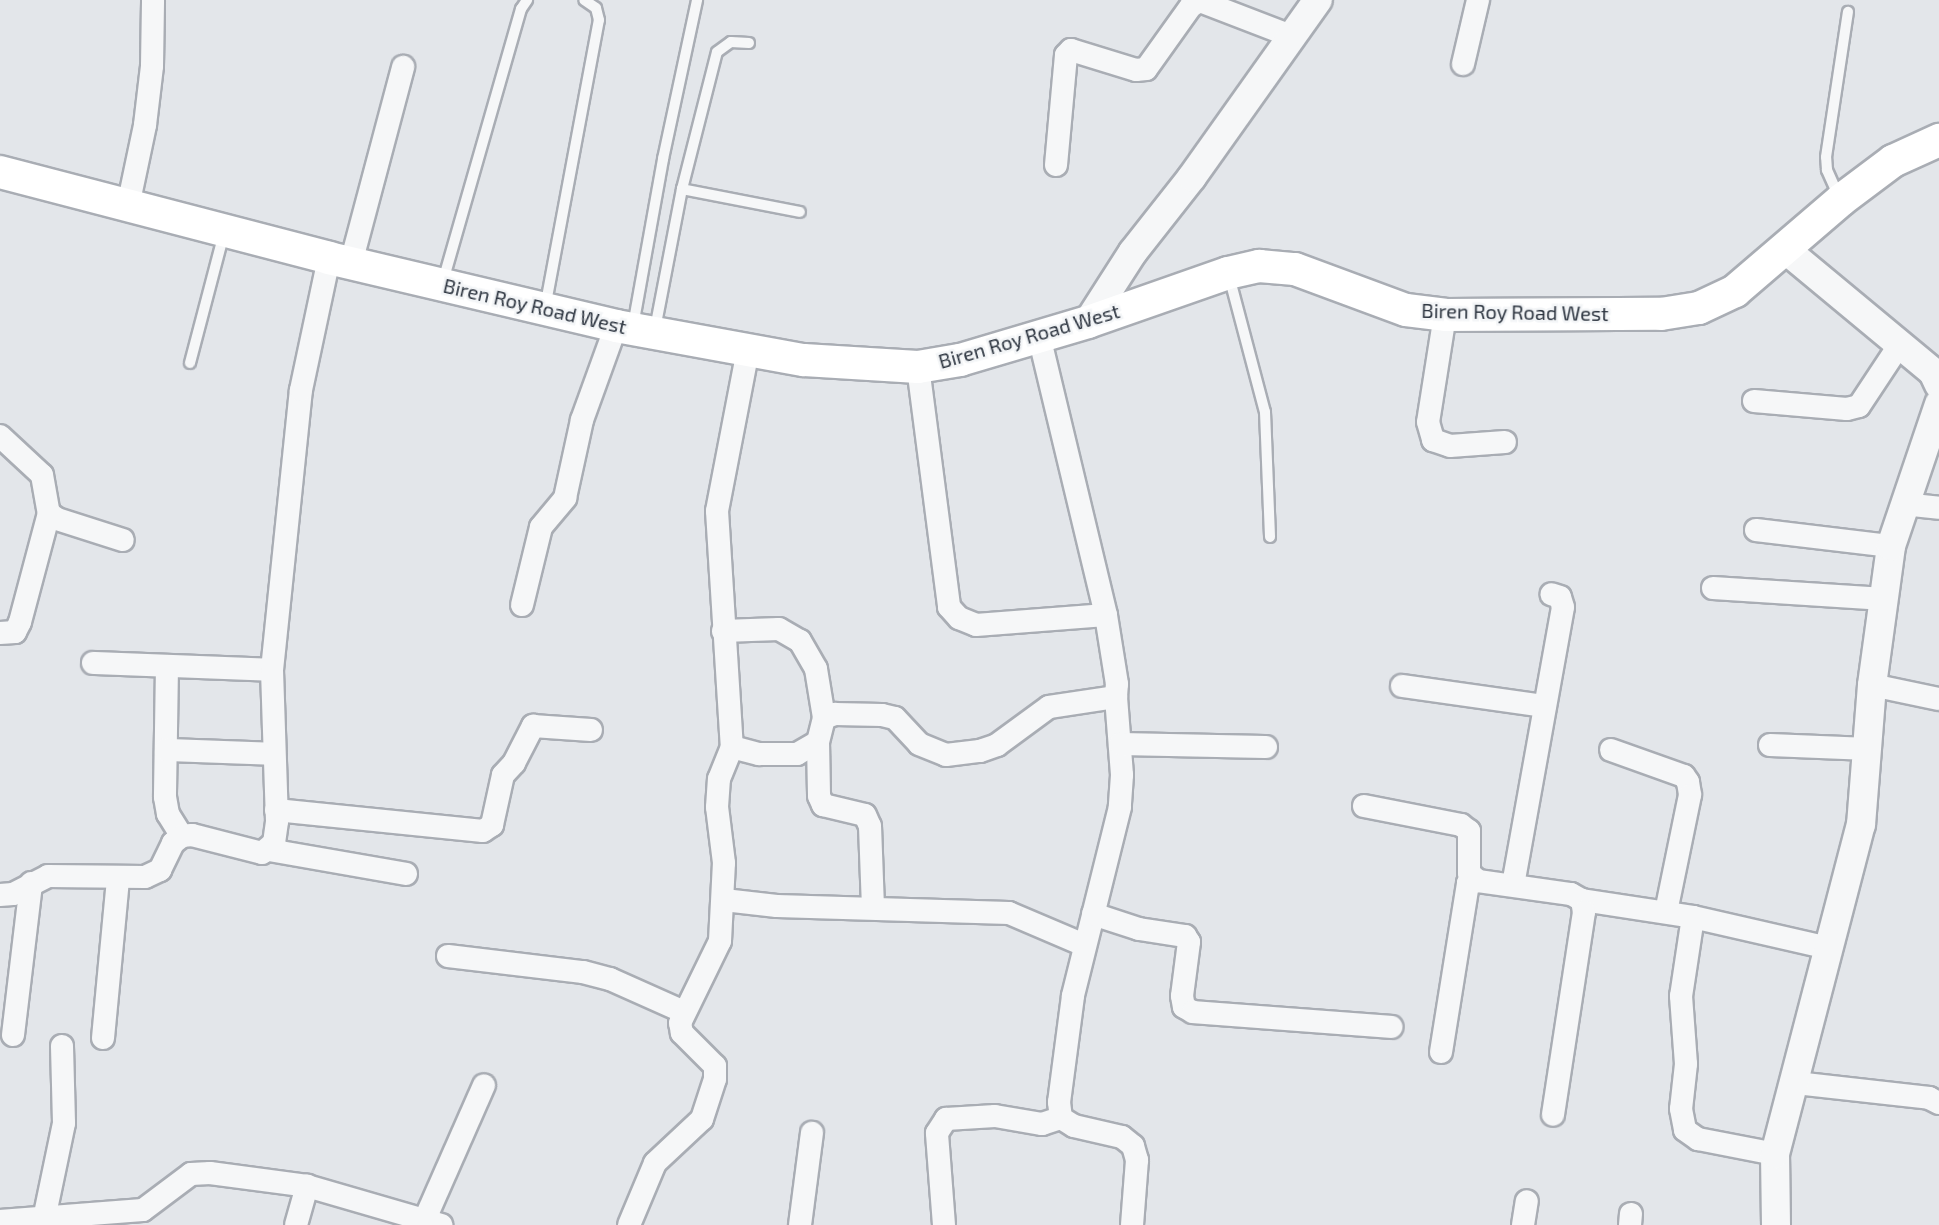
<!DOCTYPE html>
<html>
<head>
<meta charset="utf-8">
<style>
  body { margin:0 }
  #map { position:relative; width:1939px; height:1225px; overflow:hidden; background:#e3e6ea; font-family:"Exo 2",sans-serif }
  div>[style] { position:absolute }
  .roads { filter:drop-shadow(2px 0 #a9adb4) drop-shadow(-2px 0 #a9adb4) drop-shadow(0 2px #a9adb4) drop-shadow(0 -2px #a9adb4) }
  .service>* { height:10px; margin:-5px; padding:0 5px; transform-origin:5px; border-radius:5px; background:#f6f7f8 }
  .minor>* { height:22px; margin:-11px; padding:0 11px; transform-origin:11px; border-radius:11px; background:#f6f7f8 }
  .tertiary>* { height:28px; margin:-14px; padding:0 14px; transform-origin:14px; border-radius:14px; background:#f6f7f8 }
  .secondary>* { height:32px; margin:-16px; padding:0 16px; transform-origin:16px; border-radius:16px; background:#fff }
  span { translate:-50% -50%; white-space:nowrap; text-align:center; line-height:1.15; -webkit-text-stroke:5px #f3f5f7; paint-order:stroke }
  .street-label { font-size:20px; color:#2d3540 }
</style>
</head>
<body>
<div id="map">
  <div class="roads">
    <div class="service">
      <i style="left:682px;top:189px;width:120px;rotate:11deg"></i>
      <i style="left:1839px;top:197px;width:30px;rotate:-114deg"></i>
      <i style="left:1827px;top:170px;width:13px;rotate:-94deg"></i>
      <i style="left:1826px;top:157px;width:147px;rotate:-81.4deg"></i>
      <i style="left:1229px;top:276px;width:141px;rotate:75.2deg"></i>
      <i style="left:1265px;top:412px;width:125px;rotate:87.7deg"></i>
      <i style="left:443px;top:281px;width:283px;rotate:-74deg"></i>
      <i style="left:521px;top:9px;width:11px;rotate:-56deg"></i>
      <i style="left:545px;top:308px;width:293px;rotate:-79.4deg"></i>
      <i style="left:599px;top:20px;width:12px;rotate:-104deg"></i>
      <i style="left:596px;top:8px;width:14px;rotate:-146deg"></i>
      <i style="left:633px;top:326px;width:170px;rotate:-79.8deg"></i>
      <i style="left:663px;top:159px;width:163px;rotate:-77.9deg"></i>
      <i style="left:655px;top:329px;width:143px;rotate:-79.1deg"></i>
      <i style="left:682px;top:189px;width:141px;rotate:-75.7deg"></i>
      <i style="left:717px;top:52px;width:17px;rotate:-36deg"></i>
      <i style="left:731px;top:42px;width:18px;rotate:3deg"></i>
      <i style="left:190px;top:363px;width:134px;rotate:-75.3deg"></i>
    </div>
    <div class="minor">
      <i style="left:1463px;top:64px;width:66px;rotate:-76.8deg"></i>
      <i style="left:1056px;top:165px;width:110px;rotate:-84.8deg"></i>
      <i style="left:1066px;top:55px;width:7px;rotate:-45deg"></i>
      <i style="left:1071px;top:50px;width:68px;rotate:17.1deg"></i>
      <i style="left:1136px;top:70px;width:10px;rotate:-6deg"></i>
      <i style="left:1146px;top:69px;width:77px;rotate:-54.5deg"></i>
      <i style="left:1191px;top:6px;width:10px;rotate:-29deg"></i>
      <i style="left:1200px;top:1px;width:101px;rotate:21deg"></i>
      <i style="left:128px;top:206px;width:83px;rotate:-78.1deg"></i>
      <i style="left:145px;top:125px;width:59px;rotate:-83.2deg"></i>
      <i style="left:152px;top:66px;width:66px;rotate:-89.1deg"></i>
      <i style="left:351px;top:263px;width:203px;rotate:-75.1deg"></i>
      <i style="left:1445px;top:315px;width:108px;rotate:99deg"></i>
      <i style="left:1428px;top:422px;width:19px;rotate:74deg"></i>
      <i style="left:1433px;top:440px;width:18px;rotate:19deg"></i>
      <i style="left:1450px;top:446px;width:55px;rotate:-4.2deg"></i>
      <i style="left:748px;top:350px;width:164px;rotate:100.9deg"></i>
      <i style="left:717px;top:511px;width:236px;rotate:86.4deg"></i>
      <i style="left:732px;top:747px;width:28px;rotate:15deg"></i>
      <i style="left:759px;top:754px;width:38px"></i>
      <i style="left:797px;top:754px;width:24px;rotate:-30deg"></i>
      <i style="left:818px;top:742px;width:25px;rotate:-76deg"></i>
      <i style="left:824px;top:718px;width:12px;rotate:-20deg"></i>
      <i style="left:835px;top:714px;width:47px;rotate:1.2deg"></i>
      <i style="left:882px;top:715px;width:13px;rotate:13deg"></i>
      <i style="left:895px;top:718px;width:35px;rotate:47deg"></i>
      <i style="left:919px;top:744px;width:29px;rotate:22deg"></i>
      <i style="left:946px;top:755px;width:34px;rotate:-7deg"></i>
      <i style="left:980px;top:751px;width:18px;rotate:-19deg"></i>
      <i style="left:997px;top:745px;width:64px;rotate:-36.2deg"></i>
      <i style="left:1049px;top:707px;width:68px;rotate:-8.5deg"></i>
      <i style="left:1116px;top:697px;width:13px;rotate:-86deg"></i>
      <i style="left:1117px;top:684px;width:70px;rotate:-99.1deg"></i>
      <i style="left:1106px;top:615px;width:287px;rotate:-103.5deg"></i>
      <i style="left:918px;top:367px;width:242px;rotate:82.6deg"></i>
      <i style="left:949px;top:607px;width:15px;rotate:48deg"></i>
      <i style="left:959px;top:618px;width:18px;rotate:22deg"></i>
      <i style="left:976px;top:625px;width:130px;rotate:-4.4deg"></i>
      <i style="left:1754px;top:401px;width:93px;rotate:4.9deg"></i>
      <i style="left:1847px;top:409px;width:12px;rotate:-14deg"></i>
      <i style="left:1859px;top:406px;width:74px;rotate:-56.5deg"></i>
      <i style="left:0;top:436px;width:57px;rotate:42.9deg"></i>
      <i style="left:42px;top:475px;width:39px;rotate:80deg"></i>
      <i style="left:49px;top:513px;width:10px;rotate:37deg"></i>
      <i style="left:57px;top:519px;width:69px;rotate:17.7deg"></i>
      <i style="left:1903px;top:504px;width:36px;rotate:6deg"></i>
      <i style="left:1756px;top:530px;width:136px;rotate:6.8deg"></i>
      <i style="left:1713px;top:588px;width:168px;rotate:3.7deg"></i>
      <i style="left:522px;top:605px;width:80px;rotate:-76.3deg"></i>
      <i style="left:541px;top:527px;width:38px;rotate:-50deg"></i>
      <i style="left:565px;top:498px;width:80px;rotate:-77.7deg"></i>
      <i style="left:582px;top:420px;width:100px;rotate:-70.1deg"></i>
      <i style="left:723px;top:631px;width:56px;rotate:-2deg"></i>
      <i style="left:779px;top:629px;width:24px;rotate:30deg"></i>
      <i style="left:800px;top:641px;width:32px;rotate:60deg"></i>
      <i style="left:816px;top:669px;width:50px;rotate:80.7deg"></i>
      <i style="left:0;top:633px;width:15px;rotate:-4deg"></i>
      <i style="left:15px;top:632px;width:11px;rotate:-63deg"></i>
      <i style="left:20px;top:622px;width:113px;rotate:-75.1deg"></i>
      <i style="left:93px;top:663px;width:179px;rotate:2.2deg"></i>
      <i style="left:167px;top:666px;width:131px;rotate:90.9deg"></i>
      <i style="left:165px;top:797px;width:17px;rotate:80deg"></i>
      <i style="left:168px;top:814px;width:26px;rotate:58deg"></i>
      <i style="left:1872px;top:685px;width:68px;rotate:11.8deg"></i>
      <i style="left:1402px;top:686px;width:144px;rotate:8deg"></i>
      <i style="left:1116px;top:697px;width:78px;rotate:85.6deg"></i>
      <i style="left:1122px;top:775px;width:32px;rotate:94deg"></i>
      <i style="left:1120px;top:807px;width:195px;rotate:104deg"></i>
      <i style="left:1073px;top:996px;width:107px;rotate:97.5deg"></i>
      <i style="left:1059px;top:1102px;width:16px;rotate:83deg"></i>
      <i style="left:1061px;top:1118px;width:15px;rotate:32deg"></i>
      <i style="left:1074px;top:1126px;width:49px;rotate:12.9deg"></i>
      <i style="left:1122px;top:1137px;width:14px;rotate:39deg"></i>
      <i style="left:1133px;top:1146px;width:15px;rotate:74deg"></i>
      <i style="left:1137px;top:1160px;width:65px;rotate:94.4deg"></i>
      <i style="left:818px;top:742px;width:54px;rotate:88.9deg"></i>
      <i style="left:819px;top:796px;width:10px;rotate:66deg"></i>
      <i style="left:823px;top:805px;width:43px;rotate:13.4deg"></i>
      <i style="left:865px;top:815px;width:12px;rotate:66deg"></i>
      <i style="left:870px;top:826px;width:82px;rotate:87.9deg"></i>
      <i style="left:1120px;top:744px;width:146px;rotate:1.2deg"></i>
      <i style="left:1770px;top:745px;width:99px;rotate:2.3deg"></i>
      <i style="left:166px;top:750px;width:108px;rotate:2.1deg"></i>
      <i style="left:1611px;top:750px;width:77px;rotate:19.6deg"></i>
      <i style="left:1684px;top:776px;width:7px;rotate:56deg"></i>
      <i style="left:1688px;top:782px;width:13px;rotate:81deg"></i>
      <i style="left:1690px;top:795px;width:119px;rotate:101.6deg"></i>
      <i style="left:1364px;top:806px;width:99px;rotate:11.1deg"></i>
      <i style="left:1461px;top:825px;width:10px;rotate:37deg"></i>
      <i style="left:1469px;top:831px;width:42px;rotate:90deg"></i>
      <i style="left:1469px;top:873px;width:12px;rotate:42deg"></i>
      <i style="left:276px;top:810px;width:208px;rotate:5.8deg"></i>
      <i style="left:483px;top:831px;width:11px;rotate:-34deg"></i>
      <i style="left:492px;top:825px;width:51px;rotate:-77.6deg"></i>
      <i style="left:503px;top:775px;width:16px;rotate:-47deg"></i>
      <i style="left:514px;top:763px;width:42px;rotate:-62.8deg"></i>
      <i style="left:533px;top:726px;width:58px;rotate:3.9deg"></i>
      <i style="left:269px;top:850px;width:139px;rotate:9.9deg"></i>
      <i style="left:1513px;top:885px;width:282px;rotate:-79.8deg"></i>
      <i style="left:1563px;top:607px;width:10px;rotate:-107deg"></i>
      <i style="left:1560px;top:597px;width:9px;rotate:-162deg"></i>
      <i style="left:0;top:895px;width:13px;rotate:-4deg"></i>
      <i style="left:13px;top:894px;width:39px;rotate:-27deg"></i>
      <i style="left:48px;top:876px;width:97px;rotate:0.6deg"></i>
      <i style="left:145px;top:877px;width:17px;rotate:-25deg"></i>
      <i style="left:160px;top:870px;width:30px;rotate:-64deg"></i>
      <i style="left:173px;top:843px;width:11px;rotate:-38deg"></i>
      <i style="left:182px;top:836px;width:10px;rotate:-6deg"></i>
      <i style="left:192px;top:835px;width:72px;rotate:14.4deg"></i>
      <i style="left:262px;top:853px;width:16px;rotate:-40deg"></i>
      <i style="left:274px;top:843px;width:22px;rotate:-82deg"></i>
      <i style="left:277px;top:821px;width:151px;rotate:-91.9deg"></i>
      <i style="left:272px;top:670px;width:281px;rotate:-84.1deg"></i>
      <i style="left:301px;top:390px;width:135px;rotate:-78deg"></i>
      <i style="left:724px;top:900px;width:53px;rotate:6.5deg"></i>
      <i style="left:777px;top:906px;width:232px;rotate:1.7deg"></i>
      <i style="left:1009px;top:913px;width:82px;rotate:23.1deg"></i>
      <i style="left:1582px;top:900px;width:112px;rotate:8.7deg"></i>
      <i style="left:1693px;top:917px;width:139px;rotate:12.9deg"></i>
      <i style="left:1093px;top:914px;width:48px;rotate:18.1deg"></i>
      <i style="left:1139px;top:929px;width:47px;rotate:8.7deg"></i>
      <i style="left:1185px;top:936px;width:7px;rotate:56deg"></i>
      <i style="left:1189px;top:942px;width:54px;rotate:97.4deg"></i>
      <i style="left:1182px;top:996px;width:11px;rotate:80deg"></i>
      <i style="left:1184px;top:1007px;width:10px;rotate:29deg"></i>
      <i style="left:1193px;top:1012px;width:199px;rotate:4.3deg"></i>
      <i style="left:1693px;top:917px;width:80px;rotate:98.6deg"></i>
      <i style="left:1681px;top:996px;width:68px;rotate:85.8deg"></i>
      <i style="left:1686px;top:1064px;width:45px;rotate:96.3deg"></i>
      <i style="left:1681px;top:1109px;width:21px;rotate:79deg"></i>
      <i style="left:1685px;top:1130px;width:16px;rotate:35deg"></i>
      <i style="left:1698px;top:1139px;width:78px;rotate:11deg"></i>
      <i style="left:448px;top:956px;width:136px;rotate:6.8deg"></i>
      <i style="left:583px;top:972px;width:28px;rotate:15deg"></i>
      <i style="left:610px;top:979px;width:81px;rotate:24deg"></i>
      <i style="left:13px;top:1035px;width:153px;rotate:-83.2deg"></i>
      <i style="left:103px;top:1038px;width:161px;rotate:-84.6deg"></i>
      <i style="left:1441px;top:1052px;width:171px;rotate:-80.9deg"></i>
      <i style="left:1468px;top:883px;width:10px;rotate:-11deg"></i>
      <i style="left:1478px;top:881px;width:94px;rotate:8deg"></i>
      <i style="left:1571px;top:894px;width:13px;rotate:29deg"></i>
      <i style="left:1582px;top:900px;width:12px;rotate:81deg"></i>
      <i style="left:1584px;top:912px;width:205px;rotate:98.7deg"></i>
      <i style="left:1796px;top:1083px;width:134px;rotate:6.4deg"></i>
      <i style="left:1929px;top:1098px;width:11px;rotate:27deg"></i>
      <i style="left:44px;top:1219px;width:98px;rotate:-78.2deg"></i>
      <i style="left:64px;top:1123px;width:77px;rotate:-91.5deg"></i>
      <i style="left:425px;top:1219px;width:146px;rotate:-66.2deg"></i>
      <i style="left:0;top:1221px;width:143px;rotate:-4.4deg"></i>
      <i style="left:143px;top:1210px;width:60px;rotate:-36.9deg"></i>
      <i style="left:191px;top:1174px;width:19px;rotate:-3deg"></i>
      <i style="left:210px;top:1173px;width:98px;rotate:7.6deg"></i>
      <i style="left:307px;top:1186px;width:140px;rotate:16.2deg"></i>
      <i style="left:296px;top:1225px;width:41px;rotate:-74.2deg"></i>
      <i style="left:629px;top:1225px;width:67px;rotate:-67.2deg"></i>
      <i style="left:655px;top:1163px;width:64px;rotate:-43.1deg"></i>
      <i style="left:702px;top:1119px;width:42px;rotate:-72deg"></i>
      <i style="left:715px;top:1079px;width:13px;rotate:-90deg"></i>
      <i style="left:715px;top:1066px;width:47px;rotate:-135deg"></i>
      <i style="left:682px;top:1033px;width:10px;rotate:-101deg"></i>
      <i style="left:680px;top:1023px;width:91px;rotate:-64deg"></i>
      <i style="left:720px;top:941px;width:78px;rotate:-87.1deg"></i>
      <i style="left:724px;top:863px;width:56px;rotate:-97.1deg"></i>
      <i style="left:717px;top:807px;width:28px;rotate:-86deg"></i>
      <i style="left:719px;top:779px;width:35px;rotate:-68deg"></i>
      <i style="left:800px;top:1225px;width:93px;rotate:-82.6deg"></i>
      <i style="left:944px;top:1225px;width:92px;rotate:-94.4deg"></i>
      <i style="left:937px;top:1133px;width:17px;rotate:-57deg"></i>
      <i style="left:946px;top:1119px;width:49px;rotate:-3.5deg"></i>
      <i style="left:995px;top:1116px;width:48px;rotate:9.7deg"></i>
      <i style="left:1042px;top:1124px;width:20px;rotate:-18deg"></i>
      <i style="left:1523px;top:1225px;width:24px;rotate:-81deg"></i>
      <i style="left:1630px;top:1225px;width:11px;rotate:-85deg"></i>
    </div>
    <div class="tertiary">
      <i style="left:1786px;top:250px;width:191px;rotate:39.7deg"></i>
      <i style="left:1933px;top:372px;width:14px;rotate:65deg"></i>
      <i style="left:1088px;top:322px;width:83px;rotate:-57.3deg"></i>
      <i style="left:1133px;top:252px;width:95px;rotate:-51.8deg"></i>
      <i style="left:1192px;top:177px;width:217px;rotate:-54.6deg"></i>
      <i style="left:1776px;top:1225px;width:71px;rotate:-90.8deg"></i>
      <i style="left:1775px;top:1154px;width:340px;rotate:-75.4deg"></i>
      <i style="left:1861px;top:825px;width:140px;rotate:-85.5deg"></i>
      <i style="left:1872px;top:685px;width:140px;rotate:-82.2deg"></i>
      <i style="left:1891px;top:546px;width:150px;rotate:-71.3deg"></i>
    </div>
    <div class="secondary">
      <i style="left:0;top:172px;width:340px;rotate:14.6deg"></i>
      <i style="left:329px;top:258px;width:295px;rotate:13.3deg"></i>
      <i style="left:616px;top:326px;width:191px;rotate:10.3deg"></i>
      <i style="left:804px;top:360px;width:114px;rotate:3.5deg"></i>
      <i style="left:918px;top:367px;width:43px;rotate:-9.5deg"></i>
      <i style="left:960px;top:360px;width:134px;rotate:-16.5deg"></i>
      <i style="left:1088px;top:322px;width:148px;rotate:-19.3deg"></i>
      <i style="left:1228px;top:273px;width:32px;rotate:-13deg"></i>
      <i style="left:1259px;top:266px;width:36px;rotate:5deg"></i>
      <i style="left:1295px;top:269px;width:118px;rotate:20.3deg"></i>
      <i style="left:1406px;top:310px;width:39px;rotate:7deg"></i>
      <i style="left:1445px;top:315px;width:216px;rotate:-0.3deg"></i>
      <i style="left:1661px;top:314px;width:38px;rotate:-9deg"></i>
      <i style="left:1699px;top:308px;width:40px;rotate:-25deg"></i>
      <i style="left:1735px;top:291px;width:140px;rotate:-40.6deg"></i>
      <i style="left:1841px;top:200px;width:65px;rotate:-36.9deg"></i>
      <i style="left:1893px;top:161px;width:51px;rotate:-24.5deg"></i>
    </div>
  </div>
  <div class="street-label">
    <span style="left:535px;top:306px;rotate:13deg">Biren Roy Road West</span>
    <span style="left:1515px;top:312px;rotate:1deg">Biren Roy Road West</span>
    <span style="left:1029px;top:336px;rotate:-16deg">Biren Roy Road West</span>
  </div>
</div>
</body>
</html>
